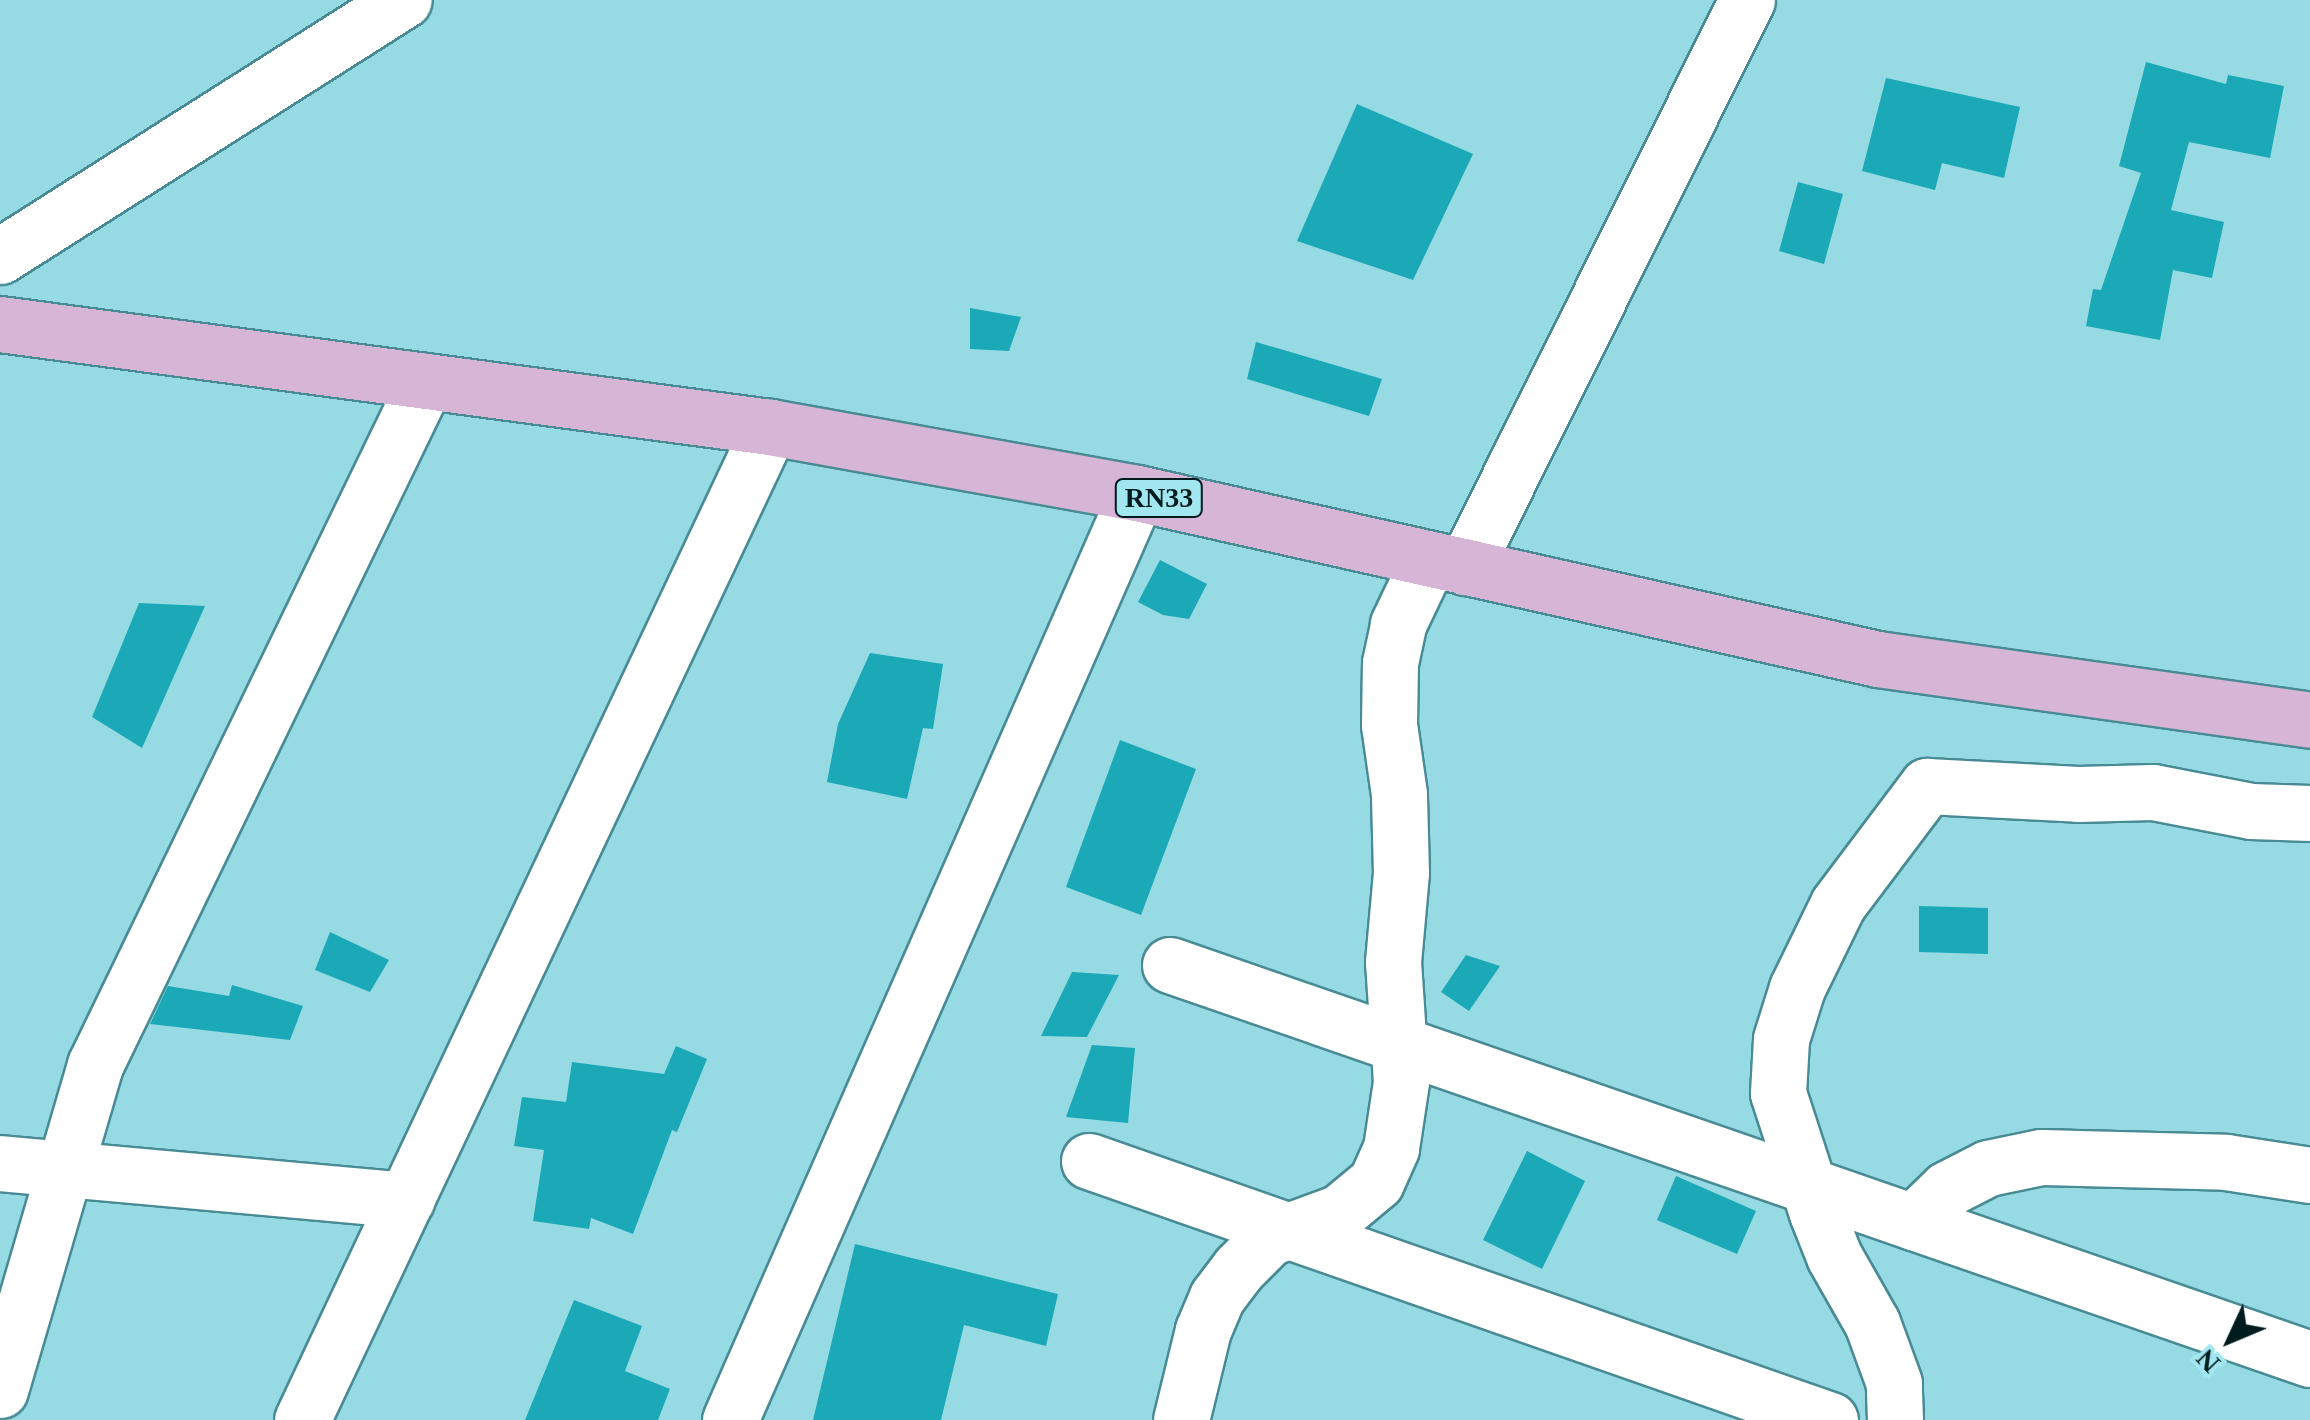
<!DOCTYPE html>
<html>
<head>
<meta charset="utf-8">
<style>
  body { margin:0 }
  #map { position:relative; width:2310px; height:1420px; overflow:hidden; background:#96dae3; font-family:"Times New Roman",serif }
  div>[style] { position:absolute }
  .building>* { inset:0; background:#1ca9b7 }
  .roads { filter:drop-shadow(2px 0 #488b94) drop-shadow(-2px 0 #488b94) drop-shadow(0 2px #488b94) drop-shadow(0 -2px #488b94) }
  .minor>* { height:55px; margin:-27.5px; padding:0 27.5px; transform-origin:27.5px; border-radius:27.5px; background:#fff }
  .major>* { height:55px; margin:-27.5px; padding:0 27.5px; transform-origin:27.5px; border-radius:27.5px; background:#d6b5d6 }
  span { translate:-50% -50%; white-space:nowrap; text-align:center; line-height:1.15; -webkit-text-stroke:10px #a2e7f0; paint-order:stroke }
  .shield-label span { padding:2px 8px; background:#a2e7f0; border:2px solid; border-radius:8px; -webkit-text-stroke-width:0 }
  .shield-label { font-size:28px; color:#001b1e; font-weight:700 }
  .north { position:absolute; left:2180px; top:1290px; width:100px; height:100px; -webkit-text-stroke:8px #a2e7f0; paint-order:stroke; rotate:226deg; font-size:28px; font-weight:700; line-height:40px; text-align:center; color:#001b1e }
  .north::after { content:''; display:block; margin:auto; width:35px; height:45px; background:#001b1e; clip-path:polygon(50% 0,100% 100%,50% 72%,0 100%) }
</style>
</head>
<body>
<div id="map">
  <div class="building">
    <i style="clip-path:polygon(2146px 62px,2226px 84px,2228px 75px,2284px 86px,2270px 158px,2189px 142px,2171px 210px,2224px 222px,2212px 278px,2173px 270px,2160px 340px,2086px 326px,2093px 289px,2101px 290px,2141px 173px,2119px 166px)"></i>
    <i style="clip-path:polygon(1886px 78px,2020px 107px,2004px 178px,1942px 163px,1935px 190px,1862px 171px)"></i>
    <i style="clip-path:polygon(1357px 104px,1473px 154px,1413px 280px,1297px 241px)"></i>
    <i style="clip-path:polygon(1798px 182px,1843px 194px,1824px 264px,1779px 251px)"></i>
    <i style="clip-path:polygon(970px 308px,1021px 317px,1009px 351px,970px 349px)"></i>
    <i style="clip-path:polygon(1256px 342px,1382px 379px,1369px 416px,1247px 379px)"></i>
    <i style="clip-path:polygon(1160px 560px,1207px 584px,1189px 619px,1163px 615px,1138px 602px)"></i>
    <i style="clip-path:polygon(139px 603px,205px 606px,142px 748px,92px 717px)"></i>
    <i style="clip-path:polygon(870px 653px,943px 664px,933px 729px,923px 728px,907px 799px,827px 782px,838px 724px)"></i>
    <i style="clip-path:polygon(1120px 740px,1196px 769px,1141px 915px,1066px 887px)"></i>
    <i style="clip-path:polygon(1919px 906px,1988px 908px,1988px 954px,1919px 952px)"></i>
    <i style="clip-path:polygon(330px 932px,389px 960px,370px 992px,315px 970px)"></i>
    <i style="clip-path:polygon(1466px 955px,1500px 966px,1469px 1011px,1441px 992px)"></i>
    <i style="clip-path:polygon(1072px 972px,1119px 975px,1087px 1037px,1041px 1036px)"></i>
    <i style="clip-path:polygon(232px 985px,303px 1006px,290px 1040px,150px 1024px,168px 986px,229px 996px)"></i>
    <i style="clip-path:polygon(1092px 1045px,1135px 1048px,1128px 1123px,1066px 1117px)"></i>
    <i style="clip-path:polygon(676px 1046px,707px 1059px,677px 1132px,672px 1130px,633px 1234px,591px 1218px,589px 1229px,533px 1221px,544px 1150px,514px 1146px,522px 1097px,566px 1102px,572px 1062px,664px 1074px)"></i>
    <i style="clip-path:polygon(1527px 1151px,1585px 1181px,1542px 1269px,1483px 1240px)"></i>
    <i style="clip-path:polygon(1676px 1176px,1756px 1211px,1737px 1254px,1657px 1220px)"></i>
    <i style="clip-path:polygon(855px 1244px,1058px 1294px,1046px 1346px,964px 1325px,941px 1420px,813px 1420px)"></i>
    <i style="clip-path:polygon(574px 1300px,642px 1326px,625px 1371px,670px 1389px,658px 1420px,525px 1420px)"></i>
  </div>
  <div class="roads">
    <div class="minor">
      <i style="left:0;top:256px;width:478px;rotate:-32.4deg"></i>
      <i style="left:1465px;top:567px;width:633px;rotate:-63.56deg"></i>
      <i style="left:1170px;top:965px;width:1206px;rotate:19.07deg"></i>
      <i style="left:1089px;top:1161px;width:785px;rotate:19.27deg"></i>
      <i style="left:0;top:1163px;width:408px;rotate:5.2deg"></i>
      <i style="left:1913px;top:1222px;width:47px;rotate:-44.1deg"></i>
      <i style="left:1947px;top:1189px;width:46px;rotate:-27.1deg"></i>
      <i style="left:1988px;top:1168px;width:54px;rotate:-11.7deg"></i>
      <i style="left:2041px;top:1157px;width:185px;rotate:1.5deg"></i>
      <i style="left:2226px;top:1162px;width:85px;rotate:8.8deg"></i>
      <i style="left:0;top:1390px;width:339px;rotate:-73.7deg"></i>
      <i style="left:95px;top:1065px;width:760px;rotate:-64.18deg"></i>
      <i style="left:302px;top:1420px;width:1098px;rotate:-64.77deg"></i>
      <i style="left:730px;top:1420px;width:1012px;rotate:-66.3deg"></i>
      <i style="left:1181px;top:1420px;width:93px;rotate:-76.3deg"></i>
      <i style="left:1203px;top:1330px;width:36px;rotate:-67deg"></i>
      <i style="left:1217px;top:1297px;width:36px;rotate:-53deg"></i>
      <i style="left:1239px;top:1268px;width:42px;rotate:-45deg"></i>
      <i style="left:1269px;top:1238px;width:76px;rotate:-20.1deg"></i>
      <i style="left:1340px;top:1212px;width:47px;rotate:-39.8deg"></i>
      <i style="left:1376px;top:1182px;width:37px;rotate:-66deg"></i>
      <i style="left:1391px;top:1148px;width:67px;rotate:-81.4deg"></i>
      <i style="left:1401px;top:1082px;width:120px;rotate:-93.8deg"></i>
      <i style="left:1393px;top:962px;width:89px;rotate:-84.9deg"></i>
      <i style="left:1401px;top:873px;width:79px;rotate:-91.5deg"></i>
      <i style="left:1399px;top:794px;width:70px;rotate:-98.2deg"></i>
      <i style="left:1389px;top:725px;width:62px;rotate:-89.1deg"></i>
      <i style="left:1390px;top:663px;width:40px;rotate:-78deg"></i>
      <i style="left:1398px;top:624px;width:72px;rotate:-64.5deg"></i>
      <i style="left:1895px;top:1420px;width:37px;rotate:-92deg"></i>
      <i style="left:1894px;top:1383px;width:64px;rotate:-110.1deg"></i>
      <i style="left:1872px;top:1323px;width:77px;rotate:-119.6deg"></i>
      <i style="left:1834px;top:1256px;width:46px;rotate:-111.6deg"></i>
      <i style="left:1817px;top:1213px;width:126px;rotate:-108deg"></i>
      <i style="left:1778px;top:1093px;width:54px;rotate:-86.8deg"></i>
      <i style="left:1781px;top:1039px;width:53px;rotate:-72.6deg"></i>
      <i style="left:1797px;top:988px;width:93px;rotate:-64deg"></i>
      <i style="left:1838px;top:904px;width:148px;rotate:-53deg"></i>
      <i style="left:1927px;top:786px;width:151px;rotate:3deg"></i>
      <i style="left:2078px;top:794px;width:75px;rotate:-1.5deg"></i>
      <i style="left:2153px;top:792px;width:100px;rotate:11deg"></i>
      <i style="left:2251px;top:811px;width:59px;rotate:1.9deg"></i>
    </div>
    <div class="major">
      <i style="left:0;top:324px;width:777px;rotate:7.62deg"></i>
      <i style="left:770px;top:427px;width:373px;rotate:10.2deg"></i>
      <i style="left:1137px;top:493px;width:759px;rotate:12.63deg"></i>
      <i style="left:1878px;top:659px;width:436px;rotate:8deg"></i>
    </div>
  </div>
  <div class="shield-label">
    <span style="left:1159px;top:498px">RN33</span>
  </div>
  <div class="north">N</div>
</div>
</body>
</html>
